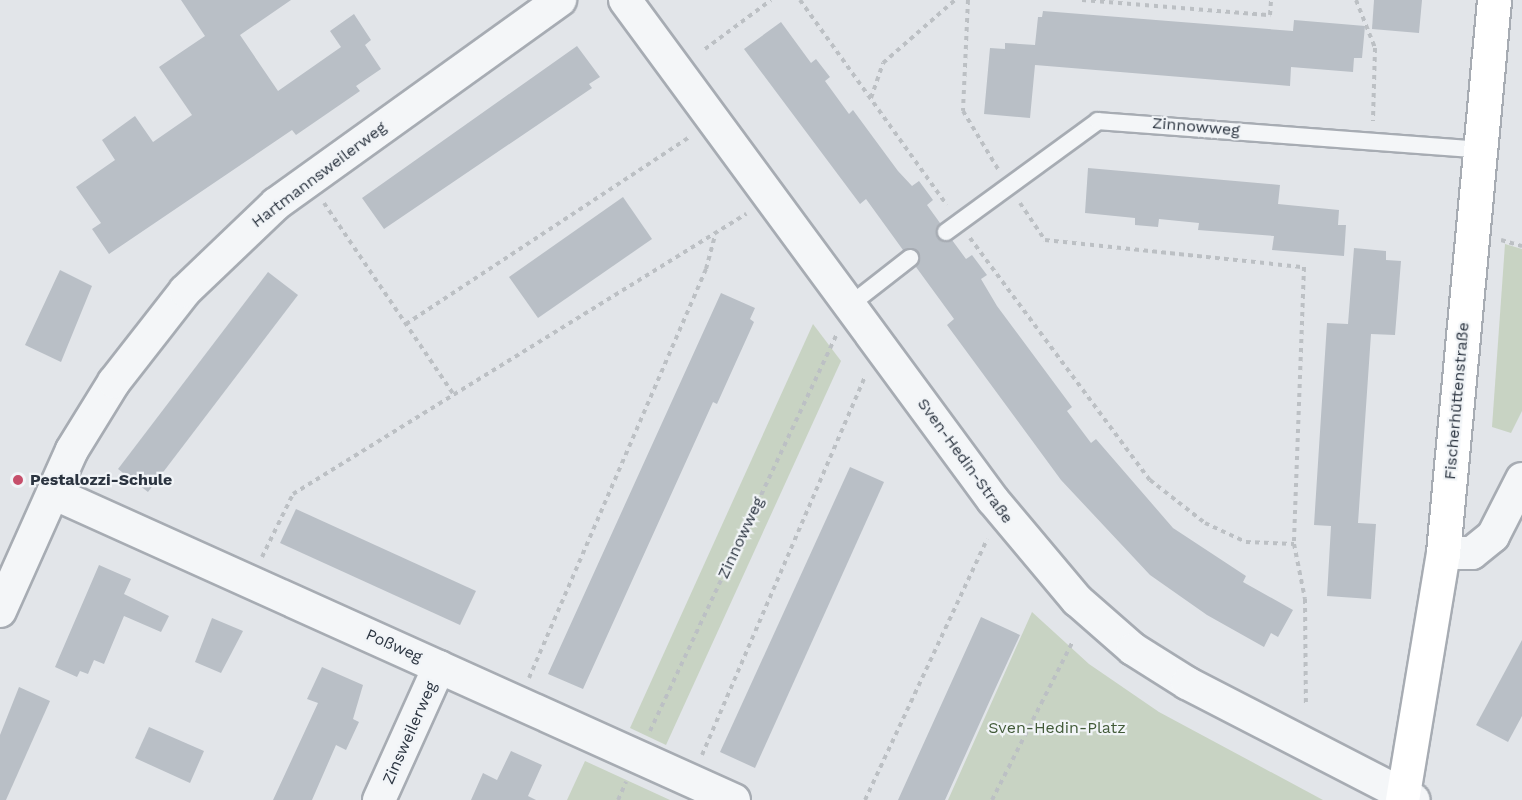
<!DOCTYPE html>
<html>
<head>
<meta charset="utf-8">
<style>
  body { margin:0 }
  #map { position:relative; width:1522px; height:800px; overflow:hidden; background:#e2e5e9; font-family:"Work Sans",sans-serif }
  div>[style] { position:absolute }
  .green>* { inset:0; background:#c8d3c3 }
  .building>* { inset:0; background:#b9bfc6 }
  .path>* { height:4px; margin-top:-2px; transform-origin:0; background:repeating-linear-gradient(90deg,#bcc0c4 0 4.5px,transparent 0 9px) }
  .roads { filter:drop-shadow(2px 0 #a7acb3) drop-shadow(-2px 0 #a7acb3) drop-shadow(0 2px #a7acb3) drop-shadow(0 -2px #a7acb3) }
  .lane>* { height:16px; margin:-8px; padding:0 8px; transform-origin:8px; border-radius:8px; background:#f4f6f8 }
  .street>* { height:32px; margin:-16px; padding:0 16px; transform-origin:16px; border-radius:16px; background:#f4f6f8 }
  .secondary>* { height:33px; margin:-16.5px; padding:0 16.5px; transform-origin:16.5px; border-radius:16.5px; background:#fff }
  .dots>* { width:16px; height:16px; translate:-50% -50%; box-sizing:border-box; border:3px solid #f1f4f7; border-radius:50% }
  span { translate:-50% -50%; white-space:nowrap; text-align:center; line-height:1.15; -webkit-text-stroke:4.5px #f1f4f7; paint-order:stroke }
  .street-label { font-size:16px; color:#2b3440 }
  .poi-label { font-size:16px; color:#2b3440; font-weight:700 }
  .left { translate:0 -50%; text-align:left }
  .park-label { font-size:16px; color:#425b39 }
</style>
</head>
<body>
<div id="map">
  <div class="green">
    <i style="clip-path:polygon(1505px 244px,1522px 249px,1522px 411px,1511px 433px,1492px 427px)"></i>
    <i style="clip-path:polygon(813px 324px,841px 361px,666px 745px,630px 728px)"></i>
    <i style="clip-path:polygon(1032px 612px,1089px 664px,1159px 712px,1323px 800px,948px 800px)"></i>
    <i style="clip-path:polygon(585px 761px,670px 800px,567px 800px)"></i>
  </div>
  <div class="building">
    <i style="clip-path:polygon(181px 0,291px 0,240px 35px,278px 91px,341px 47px,330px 31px,354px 14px,371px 40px,365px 45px,381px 69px,356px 86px,360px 91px,296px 135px,292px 130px,109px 254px,92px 229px,101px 223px,76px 187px,115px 160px,102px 140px,135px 116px,153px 142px,192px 115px,159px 67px,205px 36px)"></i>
    <i style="clip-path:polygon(1374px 0,1422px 0,1419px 33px,1372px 29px)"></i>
    <i style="clip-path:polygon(1043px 11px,1293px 31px,1294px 20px,1365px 26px,1362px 58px,1354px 58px,1353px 72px,1291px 67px,1290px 86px,1035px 65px,1030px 118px,984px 114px,990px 48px,1005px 49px,1005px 43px,1035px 45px,1038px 17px,1042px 17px)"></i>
    <i style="clip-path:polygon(781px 22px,811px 63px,816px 59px,830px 77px,825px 81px,849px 114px,853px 110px,898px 171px,912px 186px,919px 181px,933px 200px,927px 205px,940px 223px,937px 238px,952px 240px,966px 259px,972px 255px,987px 275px,981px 279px,997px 306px,1072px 407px,1067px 411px,1091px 443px,1096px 439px,1173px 528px,1246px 576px,1243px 582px,1293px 610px,1278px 637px,1271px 633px,1264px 647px,1207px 615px,1150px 575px,1061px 480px,947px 325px,954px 319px,916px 267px,919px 252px,903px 250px,866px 199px,860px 204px,744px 49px)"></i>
    <i style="clip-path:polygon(577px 46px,600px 77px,589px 84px,592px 88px,384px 229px,362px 198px)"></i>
    <i style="clip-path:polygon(1088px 168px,1280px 185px,1278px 204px,1339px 210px,1338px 225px,1346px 225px,1344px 256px,1272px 250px,1274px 236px,1198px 230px,1199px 223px,1159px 219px,1158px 227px,1135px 225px,1135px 218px,1085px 213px)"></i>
    <i style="clip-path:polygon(623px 197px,652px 239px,538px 318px,509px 277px)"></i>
    <i style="clip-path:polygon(1354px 248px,1386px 251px,1386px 260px,1401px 261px,1395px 335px,1371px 334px,1358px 523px,1376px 524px,1371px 599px,1327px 596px,1331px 526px,1314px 525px,1327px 323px,1348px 324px)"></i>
    <i style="clip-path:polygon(60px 270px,92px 286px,61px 362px,25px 345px)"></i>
    <i style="clip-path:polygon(268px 272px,298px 295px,148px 492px,118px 469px)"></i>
    <i style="clip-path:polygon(721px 293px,755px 308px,750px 319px,754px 322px,717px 404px,713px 402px,583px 689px,548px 674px)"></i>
    <i style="clip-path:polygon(850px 467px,884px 482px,755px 768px,720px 752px)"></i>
    <i style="clip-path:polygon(296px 509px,476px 591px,460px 625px,280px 543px)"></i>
    <i style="clip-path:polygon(99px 565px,131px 579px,124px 594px,169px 616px,161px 632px,124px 616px,104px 664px,94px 660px,88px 674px,80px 671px,77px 677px,55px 667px)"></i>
    <i style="clip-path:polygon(981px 617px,1020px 635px,996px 687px,945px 800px,898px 800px)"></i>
    <i style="clip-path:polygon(212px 618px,243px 631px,221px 673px,195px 662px)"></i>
    <i style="clip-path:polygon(1522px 640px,1522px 716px,1508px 742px,1476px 725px)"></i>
    <i style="clip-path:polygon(322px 667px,363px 685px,353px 719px,359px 722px,346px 750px,336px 745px,312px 800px,273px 800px,318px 703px,307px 699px)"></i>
    <i style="clip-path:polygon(19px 687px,50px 701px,6px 800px,0 800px,0 735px)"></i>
    <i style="clip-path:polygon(149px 727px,204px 751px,190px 783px,135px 758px)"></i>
    <i style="clip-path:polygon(511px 751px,542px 765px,528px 796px,536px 800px,471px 800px,483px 773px,497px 780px)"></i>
  </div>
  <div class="path">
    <i style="left:800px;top:0;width:252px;rotate:54.4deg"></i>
    <i style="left:968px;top:0;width:111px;rotate:92.6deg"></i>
    <i style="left:963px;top:111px;width:68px;rotate:58.9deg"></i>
    <i style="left:1082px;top:0;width:189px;rotate:4.6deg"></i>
    <i style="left:1270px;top:15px;width:15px;rotate:-86deg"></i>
    <i style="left:1356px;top:0;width:52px;rotate:68.4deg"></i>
    <i style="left:1375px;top:48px;width:73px;rotate:91.6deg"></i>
    <i style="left:705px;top:49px;width:82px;rotate:-36.6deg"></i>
    <i style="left:871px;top:98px;width:37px;rotate:-71deg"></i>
    <i style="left:883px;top:63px;width:96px;rotate:-41.2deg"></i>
    <i style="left:324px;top:203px;width:232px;rotate:55.9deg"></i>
    <i style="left:1020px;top:203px;width:45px;rotate:56deg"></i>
    <i style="left:1045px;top:240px;width:260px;rotate:6deg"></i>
    <i style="left:1304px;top:267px;width:277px;rotate:92.1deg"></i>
    <i style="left:1294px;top:544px;width:56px;rotate:78.7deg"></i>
    <i style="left:1305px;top:599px;width:106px;rotate:89.5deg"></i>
    <i style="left:970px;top:238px;width:302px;rotate:53.4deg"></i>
    <i style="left:1150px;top:480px;width:70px;rotate:38deg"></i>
    <i style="left:1205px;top:523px;width:45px;rotate:24.9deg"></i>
    <i style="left:1246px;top:542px;width:48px;rotate:2.4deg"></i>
    <i style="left:1501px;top:240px;width:22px;rotate:16deg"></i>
    <i style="left:406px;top:324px;width:338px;rotate:-33.4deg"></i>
    <i style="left:262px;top:557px;width:70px;rotate:-63.8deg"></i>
    <i style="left:293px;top:494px;width:533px;rotate:-31.72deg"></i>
    <i style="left:529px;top:678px;width:446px;rotate:-66.6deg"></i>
    <i style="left:706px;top:269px;width:35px;rotate:-75deg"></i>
    <i style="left:650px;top:731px;width:437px;rotate:-64.8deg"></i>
    <i style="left:702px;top:755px;width:413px;rotate:-66.7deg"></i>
    <i style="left:618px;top:800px;width:20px;rotate:-66deg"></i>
    <i style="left:865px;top:800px;width:288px;rotate:-64.9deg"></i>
    <i style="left:992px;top:800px;width:176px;rotate:-63deg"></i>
  </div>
  <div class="roads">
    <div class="lane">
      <i style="left:946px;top:232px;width:188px;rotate:-36.1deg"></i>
      <i style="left:1098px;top:121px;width:384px;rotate:4.3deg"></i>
      <i style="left:851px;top:304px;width:75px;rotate:-37.9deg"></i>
    </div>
    <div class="street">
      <i style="left:625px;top:0;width:621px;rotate:53.65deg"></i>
      <i style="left:993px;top:500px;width:131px;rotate:50deg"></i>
      <i style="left:1077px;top:600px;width:74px;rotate:41.2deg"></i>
      <i style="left:1133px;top:649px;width:64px;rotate:32.2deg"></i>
      <i style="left:1187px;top:683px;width:255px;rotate:27.3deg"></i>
      <i style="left:53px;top:493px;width:747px;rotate:24.27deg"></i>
      <i style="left:1443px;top:553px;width:29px"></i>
      <i style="left:1472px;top:553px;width:27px;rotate:-39deg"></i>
      <i style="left:1493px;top:536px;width:64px;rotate:-63deg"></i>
      <i style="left:0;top:611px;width:176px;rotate:-65.9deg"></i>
      <i style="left:72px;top:450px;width:80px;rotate:-58.3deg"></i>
      <i style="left:114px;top:382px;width:115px;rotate:-52deg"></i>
      <i style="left:185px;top:291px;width:126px;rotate:-43.7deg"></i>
      <i style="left:276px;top:204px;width:350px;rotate:-35.7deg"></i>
      <i style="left:379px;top:800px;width:146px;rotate:-65.7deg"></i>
    </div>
    <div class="secondary">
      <i style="left:1402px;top:800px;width:250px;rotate:-80.6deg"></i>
      <i style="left:1443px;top:553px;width:555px;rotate:-84.73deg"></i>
    </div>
  </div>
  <div class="dots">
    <i style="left:18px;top:480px;background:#c64f6b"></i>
  </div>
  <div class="street-label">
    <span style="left:1196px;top:127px;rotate:5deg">Zinnowweg</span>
    <span style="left:319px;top:175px;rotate:-37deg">Hartmannsweilerweg</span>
    <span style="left:1457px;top:401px;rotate:-85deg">Fischerhüttenstraße</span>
    <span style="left:965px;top:461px;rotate:54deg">Sven-Hedin-Straße</span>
    <span style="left:741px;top:538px;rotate:-65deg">Zinnowweg</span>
    <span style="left:394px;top:646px;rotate:24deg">Poßweg</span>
    <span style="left:410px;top:733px;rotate:-66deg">Zinsweilerweg</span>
  </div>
  <div class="poi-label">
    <span class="left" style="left:30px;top:480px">Pestalozzi-Schule</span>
  </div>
  <div class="park-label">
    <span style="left:1057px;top:728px">Sven-Hedin-Platz</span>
  </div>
</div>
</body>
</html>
